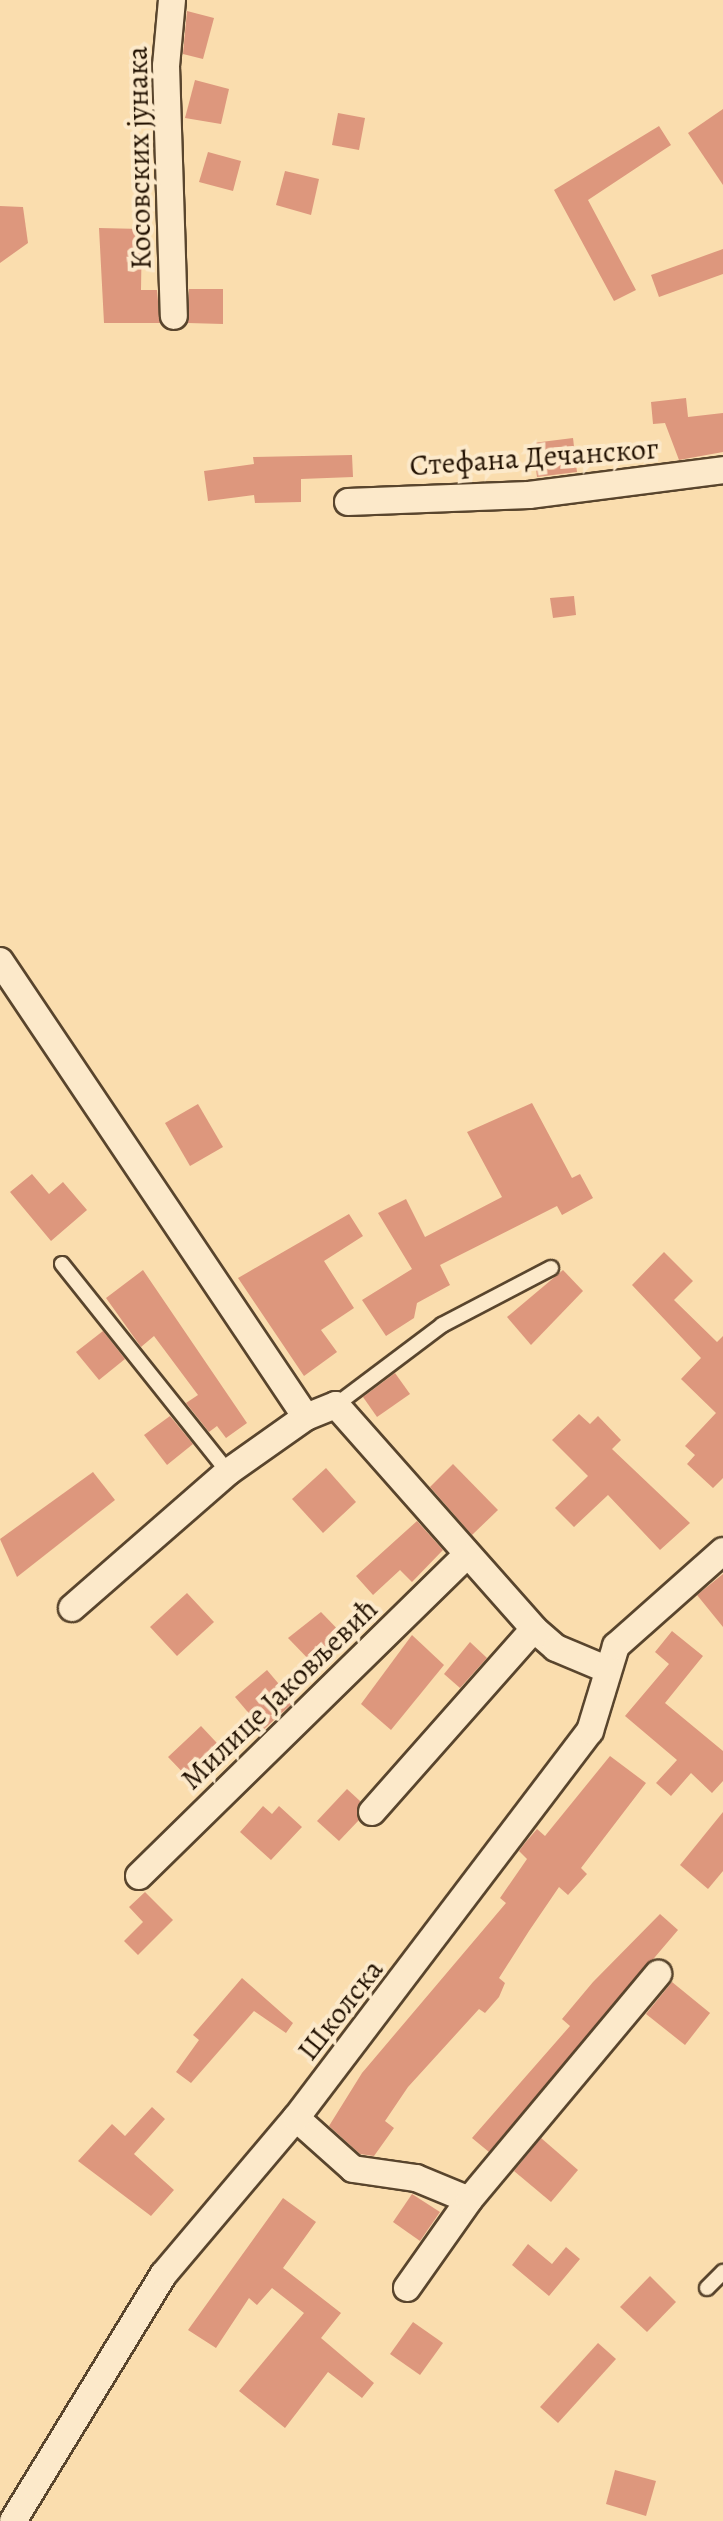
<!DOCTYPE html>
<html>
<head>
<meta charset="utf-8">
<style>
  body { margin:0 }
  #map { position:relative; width:723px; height:2521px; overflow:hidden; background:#faddae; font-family:Alegreya,serif }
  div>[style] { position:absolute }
  .building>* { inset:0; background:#dd977d }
  .roads { filter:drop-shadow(2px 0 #59452d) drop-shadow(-2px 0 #59452d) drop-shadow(0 2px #59452d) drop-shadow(0 -2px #59452d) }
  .lane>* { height:14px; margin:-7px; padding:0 7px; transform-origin:7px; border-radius:7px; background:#fce9ca }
  .street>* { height:26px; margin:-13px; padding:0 13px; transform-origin:13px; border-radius:13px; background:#fce9ca }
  span { translate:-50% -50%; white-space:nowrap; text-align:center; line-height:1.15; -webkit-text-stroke:8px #fce9ca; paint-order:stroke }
  .street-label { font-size:30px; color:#231202 }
</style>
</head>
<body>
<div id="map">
  <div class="building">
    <i style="clip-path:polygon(187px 11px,214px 18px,203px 59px,183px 54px)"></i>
    <i style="clip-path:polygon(195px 80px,229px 89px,221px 124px,185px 118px)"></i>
    <i style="clip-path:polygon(723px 109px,723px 185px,688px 133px)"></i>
    <i style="clip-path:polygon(338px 113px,365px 118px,359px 150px,332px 145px)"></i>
    <i style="clip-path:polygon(659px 126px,671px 145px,588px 200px,636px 290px,614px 301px,554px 190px)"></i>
    <i style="clip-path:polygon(208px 152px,241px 161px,233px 191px,199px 182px)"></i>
    <i style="clip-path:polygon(285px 171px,319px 179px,311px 215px,276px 205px)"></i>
    <i style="clip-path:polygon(0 206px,23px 207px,28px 243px,0 263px)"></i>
    <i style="clip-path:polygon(99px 228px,142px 229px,141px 290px,157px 290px,160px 323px,104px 323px)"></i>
    <i style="clip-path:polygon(723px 249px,723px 274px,659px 297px,651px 275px)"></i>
    <i style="clip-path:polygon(189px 289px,223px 289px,223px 324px,188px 323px)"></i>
    <i style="clip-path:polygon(686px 398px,688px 417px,723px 413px,723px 452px,679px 460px,665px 423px,653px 424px,651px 402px)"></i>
    <i style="clip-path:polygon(573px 438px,577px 472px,537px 477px,533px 443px)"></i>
    <i style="clip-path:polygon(352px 455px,353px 477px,301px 479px,301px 502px,255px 503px,254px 495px,208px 501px,204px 471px,254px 464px,253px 457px)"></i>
    <i style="clip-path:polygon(574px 596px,576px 615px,553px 618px,550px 598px)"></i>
    <i style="clip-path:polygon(532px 1103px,572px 1178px,580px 1174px,593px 1198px,562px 1215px,557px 1206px,440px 1265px,450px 1285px,417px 1303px,414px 1318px,386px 1336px,362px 1300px,412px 1269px,378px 1213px,406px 1199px,425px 1237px,502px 1197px,467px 1132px)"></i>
    <i style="clip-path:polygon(198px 1104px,223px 1147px,190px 1166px,165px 1123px)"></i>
    <i style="clip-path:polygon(32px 1174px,49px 1194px,63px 1182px,87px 1210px,51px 1241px,10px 1192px)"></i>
    <i style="clip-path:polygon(349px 1214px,363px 1236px,324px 1261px,354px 1308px,321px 1330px,337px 1352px,304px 1376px,238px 1278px)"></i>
    <i style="clip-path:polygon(664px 1252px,693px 1281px,674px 1300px,717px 1342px,723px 1336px,723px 1478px,713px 1488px,687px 1464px,695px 1455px,685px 1446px,716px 1413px,681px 1379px,701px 1358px,632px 1285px)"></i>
    <i style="clip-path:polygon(143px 1270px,247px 1423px,226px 1438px,217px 1426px,209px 1432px,186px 1403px,198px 1395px,154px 1336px,141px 1347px,106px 1298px)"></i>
    <i style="clip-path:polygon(563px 1270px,583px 1291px,531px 1345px,507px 1317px)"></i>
    <i style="clip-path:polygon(103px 1331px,125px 1359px,99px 1380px,76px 1352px)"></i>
    <i style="clip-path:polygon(395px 1373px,410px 1394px,377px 1417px,363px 1397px)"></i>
    <i style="clip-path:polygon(579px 1414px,590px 1424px,598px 1416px,621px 1440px,612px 1449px,690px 1523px,660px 1550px,608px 1495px,574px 1527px,555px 1508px,588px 1476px,552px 1440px)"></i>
    <i style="clip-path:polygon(170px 1416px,193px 1444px,167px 1465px,144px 1435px)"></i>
    <i style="clip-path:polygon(453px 1464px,498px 1510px,472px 1535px,430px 1487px)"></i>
    <i style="clip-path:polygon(326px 1468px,356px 1502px,323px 1533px,292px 1499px)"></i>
    <i style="clip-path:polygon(93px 1472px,115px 1500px,17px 1577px,0 1539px)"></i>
    <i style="clip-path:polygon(417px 1521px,443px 1550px,412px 1582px,400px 1570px,373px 1595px,356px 1576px)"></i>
    <i style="clip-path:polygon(723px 1574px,723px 1627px,697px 1595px)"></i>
    <i style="clip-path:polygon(187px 1593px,214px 1622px,177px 1656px,150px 1627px)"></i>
    <i style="clip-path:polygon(321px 1612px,347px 1639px,317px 1668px,288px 1638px)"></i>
    <i style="clip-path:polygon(672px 1631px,703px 1656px,665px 1703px,723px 1751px,723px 1781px,712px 1793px,691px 1773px,671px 1796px,656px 1783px,677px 1760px,625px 1716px,669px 1664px,655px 1652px)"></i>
    <i style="clip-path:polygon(412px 1635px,444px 1665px,391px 1730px,361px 1704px)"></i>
    <i style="clip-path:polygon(470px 1642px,487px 1658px,460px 1688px,444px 1674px)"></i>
    <i style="clip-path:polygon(267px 1670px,294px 1702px,263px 1730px,235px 1697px)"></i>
    <i style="clip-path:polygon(201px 1726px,231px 1758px,209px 1778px,203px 1771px,192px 1782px,168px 1757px)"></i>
    <i style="clip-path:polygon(610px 1756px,646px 1783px,581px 1868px,587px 1874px,568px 1895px,559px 1887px,529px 1931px,499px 1978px,505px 1983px,499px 1997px,485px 2013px,479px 2009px,408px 2087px,385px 2121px,394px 2128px,374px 2156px,360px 2154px,329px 2126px,362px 2073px,506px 1903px,500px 1898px,527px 1859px,519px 1851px,525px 1843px,537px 1829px,545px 1836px)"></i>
    <i style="clip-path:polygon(347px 1789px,360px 1801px,359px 1820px,339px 1841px,317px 1821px)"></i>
    <i style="clip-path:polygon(263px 1806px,272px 1814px,279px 1806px,302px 1827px,271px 1860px,240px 1832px)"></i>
    <i style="clip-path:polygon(723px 1812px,723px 1871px,708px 1889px,680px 1865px)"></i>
    <i style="clip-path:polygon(145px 1892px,173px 1920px,138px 1955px,124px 1941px,143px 1922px,129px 1907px)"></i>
    <i style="clip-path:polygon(660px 1914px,678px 1930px,489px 2152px,472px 2138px,570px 2026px,562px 2019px,593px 1982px)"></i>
    <i style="clip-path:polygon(242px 1978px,293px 2023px,286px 2033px,254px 2011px,191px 2083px,176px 2072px,199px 2040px,193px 2035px)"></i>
    <i style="clip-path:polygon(672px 1982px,710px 2013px,685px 2045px,646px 2014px)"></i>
    <i style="clip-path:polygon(152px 2107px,165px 2119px,134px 2154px,174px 2190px,151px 2216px,78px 2161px,112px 2124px,125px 2136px)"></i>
    <i style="clip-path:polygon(541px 2138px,578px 2170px,551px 2202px,514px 2171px)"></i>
    <i style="clip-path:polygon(412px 2194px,440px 2212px,420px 2241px,393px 2222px)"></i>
    <i style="clip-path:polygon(283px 2198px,316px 2222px,283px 2268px,341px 2313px,321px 2338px,374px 2383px,362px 2398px,328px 2372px,285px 2428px,239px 2391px,304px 2313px,272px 2288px,257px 2305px,249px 2298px,216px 2348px,188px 2330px)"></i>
    <i style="clip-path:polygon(528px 2244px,552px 2264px,566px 2247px,580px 2259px,549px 2296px,512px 2265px)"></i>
    <i style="clip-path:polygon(650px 2276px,676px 2302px,647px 2332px,620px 2307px)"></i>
    <i style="clip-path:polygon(413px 2322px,443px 2343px,420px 2375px,390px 2354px)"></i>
    <i style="clip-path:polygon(598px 2343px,616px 2359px,558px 2423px,540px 2407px)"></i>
    <i style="clip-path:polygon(615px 2470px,656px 2481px,646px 2516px,606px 2504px)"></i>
  </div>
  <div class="roads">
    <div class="lane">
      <i style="left:62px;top:1264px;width:266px;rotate:51.4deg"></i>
      <i style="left:336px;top:1405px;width:133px;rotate:-37deg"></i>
      <i style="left:442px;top:1325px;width:123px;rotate:-27.6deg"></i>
      <i style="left:707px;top:2288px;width:23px;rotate:-45deg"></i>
    </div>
    <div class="street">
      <i style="left:172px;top:0;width:66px;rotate:95.2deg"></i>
      <i style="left:166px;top:66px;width:250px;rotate:88.2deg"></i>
      <i style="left:348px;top:502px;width:181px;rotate:-2.2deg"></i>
      <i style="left:529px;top:495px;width:196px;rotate:-7.3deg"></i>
      <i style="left:0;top:961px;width:549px;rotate:56.14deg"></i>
      <i style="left:72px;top:1608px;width:207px;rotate:-41.1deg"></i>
      <i style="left:228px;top:1472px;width:95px;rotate:-35.2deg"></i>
      <i style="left:306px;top:1417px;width:32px;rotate:-22deg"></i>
      <i style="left:336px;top:1405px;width:299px;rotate:48.5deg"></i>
      <i style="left:534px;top:1629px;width:29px;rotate:41deg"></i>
      <i style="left:556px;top:1648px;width:54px;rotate:22.8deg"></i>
      <i style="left:372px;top:1812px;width:244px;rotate:-48.5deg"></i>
      <i style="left:139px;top:1876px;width:455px;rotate:-44.4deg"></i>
      <i style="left:296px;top:2118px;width:76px;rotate:41.8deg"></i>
      <i style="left:353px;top:2169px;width:64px;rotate:8.1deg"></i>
      <i style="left:416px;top:2178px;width:57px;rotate:22.5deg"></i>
      <i style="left:407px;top:2288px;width:108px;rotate:-54.8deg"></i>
      <i style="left:469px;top:2200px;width:295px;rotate:-50.1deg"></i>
      <i style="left:13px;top:2521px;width:289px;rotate:-58.6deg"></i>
      <i style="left:164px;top:2274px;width:204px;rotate:-49.8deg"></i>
      <i style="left:296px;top:2118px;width:486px;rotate:-52.8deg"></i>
      <i style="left:590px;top:1731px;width:89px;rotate:-73deg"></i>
      <i style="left:616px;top:1646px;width:143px;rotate:-41.6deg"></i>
    </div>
  </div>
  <div class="street-label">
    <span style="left:139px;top:158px;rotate:-91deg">Косовских јунака</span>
    <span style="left:534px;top:457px;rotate:-4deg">Стефана Дечанског</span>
    <span style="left:279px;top:1694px;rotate:-44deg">Милице Јаковљевић</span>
    <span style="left:340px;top:2010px;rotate:-52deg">Школска</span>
  </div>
</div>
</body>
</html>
